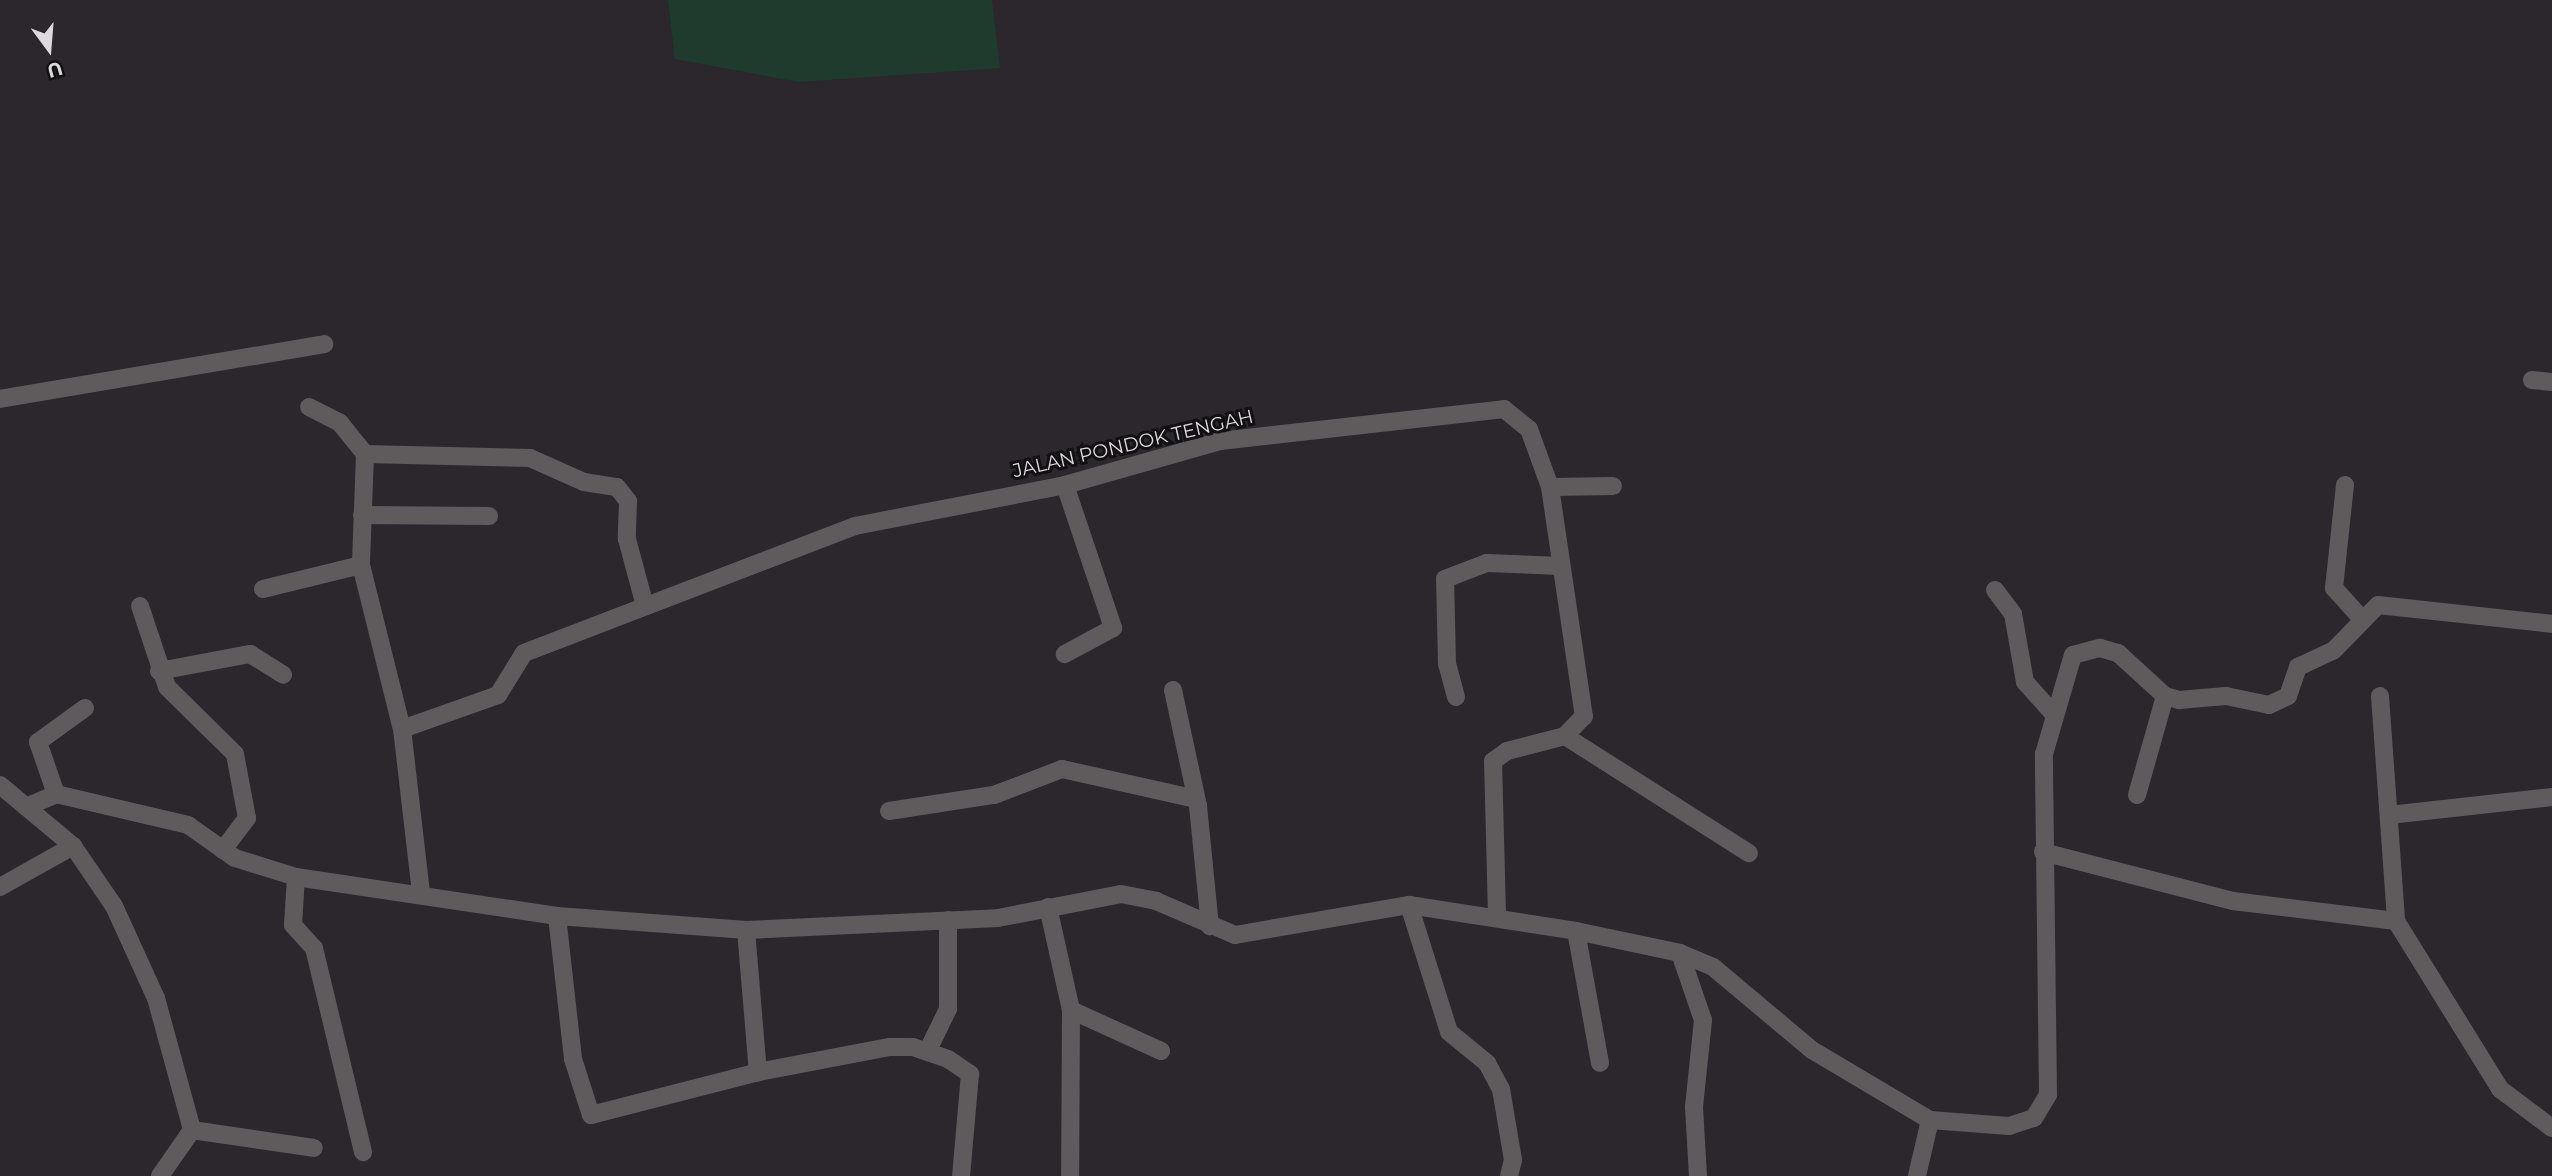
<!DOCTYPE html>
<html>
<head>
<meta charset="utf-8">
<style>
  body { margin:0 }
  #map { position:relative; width:2552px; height:1176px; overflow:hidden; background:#2b272d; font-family:Montserrat,sans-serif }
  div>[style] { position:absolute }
  .green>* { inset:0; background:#1e3b2e }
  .minor>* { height:18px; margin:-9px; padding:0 9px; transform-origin:9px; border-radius:9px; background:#5f5b5c }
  span { translate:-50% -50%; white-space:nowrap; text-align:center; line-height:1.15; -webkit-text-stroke:6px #121013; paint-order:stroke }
  .street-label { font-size:19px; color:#dddade }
  .north { position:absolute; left:14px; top:14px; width:70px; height:70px; -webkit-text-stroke:5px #121013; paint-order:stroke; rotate:164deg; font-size:19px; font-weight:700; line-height:28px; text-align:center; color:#dddade }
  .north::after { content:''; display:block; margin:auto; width:24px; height:32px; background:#dddade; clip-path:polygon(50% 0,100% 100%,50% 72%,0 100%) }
</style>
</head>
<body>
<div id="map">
  <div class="green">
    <i style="clip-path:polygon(668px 0,992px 0,1000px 68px,799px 82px,675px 59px)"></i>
  </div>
  <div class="minor">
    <i style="left:2532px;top:380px;width:20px;rotate:6deg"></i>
    <i style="left:0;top:399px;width:329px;rotate:-9.6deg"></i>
    <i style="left:309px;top:407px;width:35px;rotate:27deg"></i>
    <i style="left:340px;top:423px;width:40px;rotate:51deg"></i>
    <i style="left:365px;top:454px;width:111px;rotate:92.1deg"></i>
    <i style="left:361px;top:565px;width:169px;rotate:76deg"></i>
    <i style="left:365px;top:454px;width:165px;rotate:1.4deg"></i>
    <i style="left:530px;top:458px;width:59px;rotate:24deg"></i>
    <i style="left:584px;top:482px;width:33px;rotate:9deg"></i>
    <i style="left:617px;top:487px;width:18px;rotate:52deg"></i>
    <i style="left:628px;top:501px;width:38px;rotate:92deg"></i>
    <i style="left:627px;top:539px;width:69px;rotate:75deg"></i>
    <i style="left:1065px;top:485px;width:151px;rotate:71.4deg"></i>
    <i style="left:1113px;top:628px;width:55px;rotate:151.6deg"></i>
    <i style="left:2345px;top:485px;width:104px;rotate:96.1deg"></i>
    <i style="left:2334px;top:588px;width:42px;rotate:47.9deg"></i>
    <i style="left:1550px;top:487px;width:63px;rotate:-0.9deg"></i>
    <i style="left:362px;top:515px;width:127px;rotate:0.5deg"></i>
    <i style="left:263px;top:589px;width:101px;rotate:-13.8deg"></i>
    <i style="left:1995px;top:590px;width:30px;rotate:53deg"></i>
    <i style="left:2013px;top:614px;width:69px;rotate:80deg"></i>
    <i style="left:2025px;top:682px;width:40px;rotate:48deg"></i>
    <i style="left:140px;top:606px;width:85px;rotate:71.6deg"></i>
    <i style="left:167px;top:687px;width:95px;rotate:44.6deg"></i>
    <i style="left:235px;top:754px;width:65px;rotate:79.4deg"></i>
    <i style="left:247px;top:818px;width:40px;rotate:127deg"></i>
    <i style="left:159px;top:671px;width:93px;rotate:-10.6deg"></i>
    <i style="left:250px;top:654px;width:39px;rotate:32deg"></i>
    <i style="left:1173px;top:690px;width:119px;rotate:77.8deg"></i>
    <i style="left:1198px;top:806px;width:121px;rotate:84.3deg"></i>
    <i style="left:2380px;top:696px;width:226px;rotate:85.9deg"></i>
    <i style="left:2396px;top:921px;width:198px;rotate:58.2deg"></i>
    <i style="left:2500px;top:1089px;width:65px;rotate:36.9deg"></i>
    <i style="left:1456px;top:697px;width:34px;rotate:-105deg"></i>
    <i style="left:1447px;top:664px;width:85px;rotate:-91.3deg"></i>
    <i style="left:1445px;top:579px;width:45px;rotate:-20.9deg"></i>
    <i style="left:1487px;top:563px;width:74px;rotate:2.3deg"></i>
    <i style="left:1565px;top:736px;width:218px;rotate:32.5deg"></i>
    <i style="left:0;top:785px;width:95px;rotate:39.9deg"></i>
    <i style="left:73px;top:846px;width:73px;rotate:55.7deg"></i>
    <i style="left:114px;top:906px;width:101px;rotate:65.5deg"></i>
    <i style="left:156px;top:998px;width:137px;rotate:74.7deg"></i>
    <i style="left:192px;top:1130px;width:56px;rotate:124.8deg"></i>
    <i style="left:56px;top:794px;width:55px;rotate:-109.1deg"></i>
    <i style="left:38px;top:742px;width:58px;rotate:-35.9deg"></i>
    <i style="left:2137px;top:795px;width:103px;rotate:-74.2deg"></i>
    <i style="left:26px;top:807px;width:33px;rotate:-23deg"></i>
    <i style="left:56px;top:794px;width:136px;rotate:13.2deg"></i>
    <i style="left:188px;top:825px;width:57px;rotate:35.1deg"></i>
    <i style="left:235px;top:858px;width:64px;rotate:17.3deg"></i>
    <i style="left:296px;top:877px;width:264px;rotate:8.5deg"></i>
    <i style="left:557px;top:916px;width:190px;rotate:4.2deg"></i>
    <i style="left:746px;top:930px;width:252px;rotate:-2.7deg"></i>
    <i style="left:998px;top:918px;width:125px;rotate:-11deg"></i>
    <i style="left:1121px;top:894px;width:36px;rotate:11deg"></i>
    <i style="left:1156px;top:901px;width:86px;rotate:23.3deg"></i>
    <i style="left:1235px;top:935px;width:177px;rotate:-9.8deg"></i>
    <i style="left:1409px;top:905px;width:169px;rotate:8.8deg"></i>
    <i style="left:1576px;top:931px;width:106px;rotate:11.9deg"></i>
    <i style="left:1680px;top:953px;width:36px;rotate:23deg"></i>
    <i style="left:1713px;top:967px;width:129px;rotate:40deg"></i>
    <i style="left:1812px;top:1050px;width:137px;rotate:30.7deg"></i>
    <i style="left:1930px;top:1120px;width:57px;rotate:103.1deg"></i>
    <i style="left:889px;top:811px;width:106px;rotate:-8.7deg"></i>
    <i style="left:994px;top:795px;width:73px;rotate:-20.9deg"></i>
    <i style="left:1062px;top:769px;width:137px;rotate:12.6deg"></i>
    <i style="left:2389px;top:815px;width:164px;rotate:-6.3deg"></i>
    <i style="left:2043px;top:852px;width:196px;rotate:14.5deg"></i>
    <i style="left:2233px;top:901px;width:164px;rotate:7deg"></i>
    <i style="left:296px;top:877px;width:48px;rotate:93.6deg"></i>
    <i style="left:293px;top:925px;width:31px;rotate:48deg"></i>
    <i style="left:314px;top:948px;width:210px;rotate:76.5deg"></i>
    <i style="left:0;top:887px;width:84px;rotate:-29.3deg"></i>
    <i style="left:421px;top:893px;width:165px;rotate:-96.6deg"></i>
    <i style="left:402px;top:729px;width:102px;rotate:-19.5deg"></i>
    <i style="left:498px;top:695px;width:49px;rotate:-58.2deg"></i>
    <i style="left:524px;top:653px;width:355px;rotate:-21deg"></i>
    <i style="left:855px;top:526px;width:214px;rotate:-11deg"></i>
    <i style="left:1065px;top:485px;width:161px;rotate:-15.8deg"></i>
    <i style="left:1220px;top:441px;width:286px;rotate:-6.4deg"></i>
    <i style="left:1504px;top:409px;width:32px;rotate:39deg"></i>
    <i style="left:1529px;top:429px;width:62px;rotate:70.1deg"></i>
    <i style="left:1550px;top:487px;width:232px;rotate:81.6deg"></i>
    <i style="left:1584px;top:716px;width:28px;rotate:134deg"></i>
    <i style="left:1565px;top:736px;width:60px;rotate:165.5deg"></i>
    <i style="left:1507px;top:751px;width:17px;rotate:144deg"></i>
    <i style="left:1493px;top:761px;width:157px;rotate:88.5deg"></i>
    <i style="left:1409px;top:905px;width:133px;rotate:72.5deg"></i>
    <i style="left:1449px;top:1032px;width:49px;rotate:39.2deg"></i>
    <i style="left:1487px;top:1063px;width:30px;rotate:62deg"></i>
    <i style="left:1501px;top:1089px;width:72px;rotate:80.4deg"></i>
    <i style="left:1513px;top:1160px;width:16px;rotate:104deg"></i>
    <i style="left:1048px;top:907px;width:106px;rotate:77.4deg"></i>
    <i style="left:1071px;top:1010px;width:166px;rotate:90.3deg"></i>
    <i style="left:557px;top:916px;width:144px;rotate:83.6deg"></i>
    <i style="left:573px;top:1059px;width:59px;rotate:72.2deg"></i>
    <i style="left:591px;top:1115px;width:172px;rotate:-14.4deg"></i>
    <i style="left:746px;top:930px;width:143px;rotate:85.2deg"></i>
    <i style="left:758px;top:1072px;width:133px;rotate:-10.8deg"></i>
    <i style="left:889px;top:1047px;width:24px"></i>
    <i style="left:913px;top:1047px;width:37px;rotate:19deg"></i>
    <i style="left:948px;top:1059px;width:27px;rotate:34deg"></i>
    <i style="left:970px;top:1074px;width:102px;rotate:95deg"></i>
    <i style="left:1576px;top:931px;width:134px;rotate:79.7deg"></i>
    <i style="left:1680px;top:953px;width:71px;rotate:71.1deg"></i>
    <i style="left:1703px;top:1020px;width:87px;rotate:95.9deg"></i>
    <i style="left:1694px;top:1107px;width:69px;rotate:86.7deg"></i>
    <i style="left:1071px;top:1010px;width:99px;rotate:24.5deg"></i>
    <i style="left:928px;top:1050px;width:46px;rotate:-64deg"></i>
    <i style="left:948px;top:1009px;width:89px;rotate:-90deg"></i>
    <i style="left:1930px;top:1120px;width:79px;rotate:4.3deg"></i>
    <i style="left:2009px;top:1126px;width:26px;rotate:-18deg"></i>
    <i style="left:2034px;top:1118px;width:27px;rotate:-59deg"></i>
    <i style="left:2048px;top:1095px;width:341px;rotate:-90.7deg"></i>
    <i style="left:2044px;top:754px;width:103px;rotate:-73.7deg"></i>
    <i style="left:2073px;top:655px;width:28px;rotate:-15deg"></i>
    <i style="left:2100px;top:648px;width:19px;rotate:16deg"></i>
    <i style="left:2118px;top:653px;width:64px;rotate:42.5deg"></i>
    <i style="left:2165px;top:696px;width:15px;rotate:16deg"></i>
    <i style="left:2179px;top:700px;width:47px;rotate:-4.9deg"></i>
    <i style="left:2226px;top:696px;width:44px;rotate:11.8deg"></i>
    <i style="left:2269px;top:705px;width:21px;rotate:-25deg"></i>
    <i style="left:2288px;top:696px;width:31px;rotate:-71deg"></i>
    <i style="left:2298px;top:667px;width:38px;rotate:-25deg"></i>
    <i style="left:2333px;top:651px;width:64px;rotate:-45.6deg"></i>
    <i style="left:2378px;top:605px;width:175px;rotate:6.2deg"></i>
    <i style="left:192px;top:1130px;width:123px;rotate:8.4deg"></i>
  </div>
  <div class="street-label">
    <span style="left:1133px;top:444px;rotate:-13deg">JALAN PONDOK TENGAH</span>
  </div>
  <div class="north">U</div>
</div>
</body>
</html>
